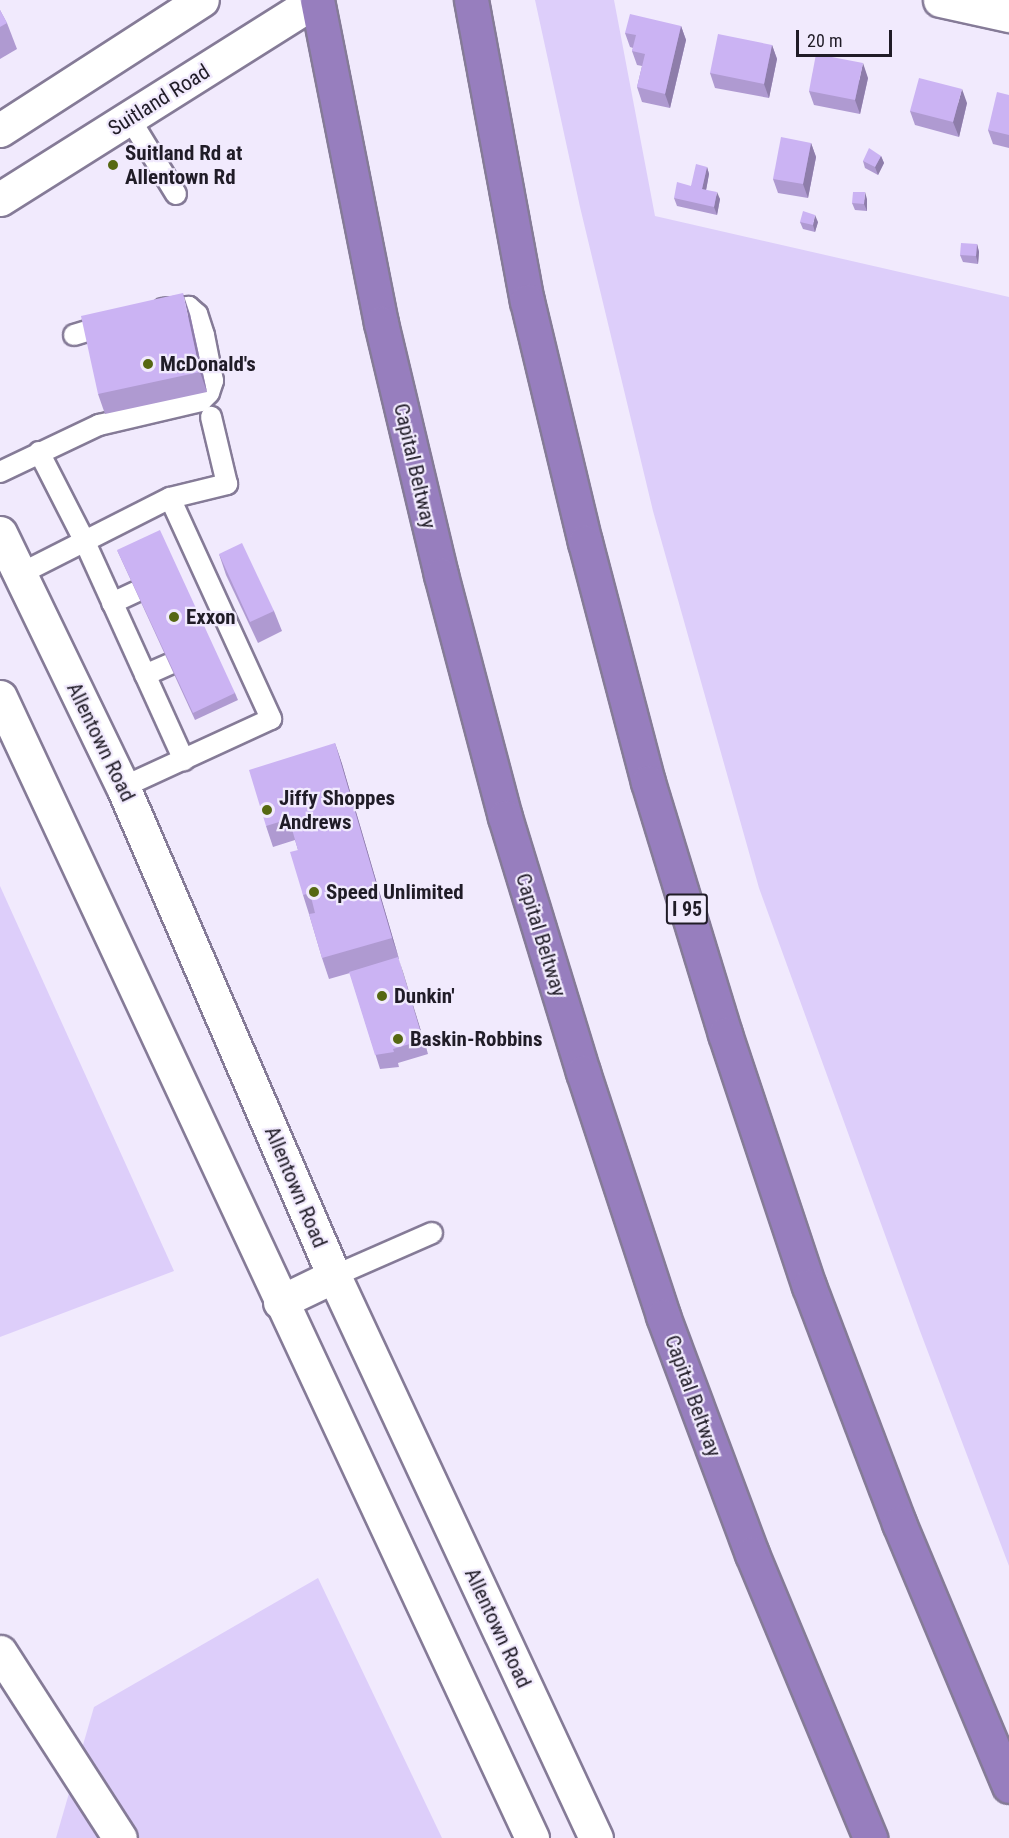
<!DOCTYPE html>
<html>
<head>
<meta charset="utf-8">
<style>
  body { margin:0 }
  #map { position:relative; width:1009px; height:1838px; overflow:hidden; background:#f1eafd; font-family:"Roboto Condensed",sans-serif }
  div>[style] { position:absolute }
  .green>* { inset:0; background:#ddcefa }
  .roads { filter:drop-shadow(2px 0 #857b97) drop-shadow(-2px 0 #857b97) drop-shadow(0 2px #857b97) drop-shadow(0 -2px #857b97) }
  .service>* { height:20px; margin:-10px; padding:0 10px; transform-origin:10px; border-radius:10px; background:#fff }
  .minor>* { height:33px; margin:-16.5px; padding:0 16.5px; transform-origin:16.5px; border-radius:16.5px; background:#fff }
  .tertiary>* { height:33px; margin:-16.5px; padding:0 16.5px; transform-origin:16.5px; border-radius:16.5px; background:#fff }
  .secondary>* { height:33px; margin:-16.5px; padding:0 16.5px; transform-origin:16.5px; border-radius:16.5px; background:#fff }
  .motorway>* { height:33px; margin:-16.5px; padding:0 16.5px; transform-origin:16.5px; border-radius:16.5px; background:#977ebe }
  .wall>* { inset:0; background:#af9ad1 }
  .shaded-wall>* { inset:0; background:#8e7daa }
  .building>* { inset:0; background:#cbb3f3 }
  .dots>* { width:16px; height:16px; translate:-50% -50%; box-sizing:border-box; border:3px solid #f1eafd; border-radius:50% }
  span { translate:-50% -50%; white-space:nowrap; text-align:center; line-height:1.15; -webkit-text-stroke:4.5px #f1eafd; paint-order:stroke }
  .shield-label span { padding:2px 4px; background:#f1eafd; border:2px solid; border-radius:4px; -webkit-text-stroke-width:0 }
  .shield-label { font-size:20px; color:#201c27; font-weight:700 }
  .street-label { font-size:21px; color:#201c27 }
  .poi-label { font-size:21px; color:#201c27; font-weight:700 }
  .left { translate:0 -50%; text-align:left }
  .scale { position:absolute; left:796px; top:30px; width:96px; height:27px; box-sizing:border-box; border:3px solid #201c27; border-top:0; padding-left:8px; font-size:18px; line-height:21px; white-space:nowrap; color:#201c27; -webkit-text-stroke:4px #f1eafd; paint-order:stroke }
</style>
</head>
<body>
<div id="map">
  <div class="green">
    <i style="clip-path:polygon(535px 0,614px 0,655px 216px,1009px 297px,1009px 1566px,920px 1331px,759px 888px,653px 511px,580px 207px)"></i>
    <i style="clip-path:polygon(0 886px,174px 1271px,0 1337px)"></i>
    <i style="clip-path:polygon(318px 1578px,442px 1838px,56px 1838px,94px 1707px)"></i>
  </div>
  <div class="roads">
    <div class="service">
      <i style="left:130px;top:119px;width:88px;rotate:58.5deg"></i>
      <i style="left:74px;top:335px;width:37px;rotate:-17deg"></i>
      <i style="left:39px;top:452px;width:99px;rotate:62.9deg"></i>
      <i style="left:84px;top:540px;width:242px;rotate:65.6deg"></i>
      <i style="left:0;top:472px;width:110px;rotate:-25.4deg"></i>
      <i style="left:99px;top:425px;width:105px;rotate:-13.2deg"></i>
      <i style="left:201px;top:401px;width:11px;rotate:-45deg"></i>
      <i style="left:209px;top:393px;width:13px;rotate:-72deg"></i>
      <i style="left:213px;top:381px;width:47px;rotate:-101.1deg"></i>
      <i style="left:204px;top:335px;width:22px;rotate:-108deg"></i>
      <i style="left:197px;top:314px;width:11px;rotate:-139deg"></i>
      <i style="left:189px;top:307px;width:26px;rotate:176deg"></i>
      <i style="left:170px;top:498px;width:59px;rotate:-13.8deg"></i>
      <i style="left:227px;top:484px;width:69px;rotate:-103.4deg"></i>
      <i style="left:20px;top:574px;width:168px;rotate:-26.9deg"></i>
      <i style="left:170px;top:498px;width:243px;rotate:65.4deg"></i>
      <i style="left:271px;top:719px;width:163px;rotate:155.3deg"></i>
      <i style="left:112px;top:603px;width:26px;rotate:-25deg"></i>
      <i style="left:145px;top:675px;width:27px;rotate:-24deg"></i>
      <i style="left:334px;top:1276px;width:107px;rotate:-23.7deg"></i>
    </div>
    <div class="minor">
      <i style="left:940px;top:0;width:71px;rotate:12.3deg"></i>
    </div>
    <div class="tertiary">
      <i style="left:0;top:1652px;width:221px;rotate:57.2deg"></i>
    </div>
    <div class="secondary">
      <i style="left:0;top:130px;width:240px;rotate:-32.8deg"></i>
      <i style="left:0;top:199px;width:373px;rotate:-32.2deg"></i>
      <i style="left:0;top:533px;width:282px;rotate:64.2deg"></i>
      <i style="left:123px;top:787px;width:533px;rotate:66.66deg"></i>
      <i style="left:334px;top:1276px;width:620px;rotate:65.01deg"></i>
      <i style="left:0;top:697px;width:1259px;rotate:65deg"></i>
      <i style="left:280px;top:1302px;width:60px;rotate:-25.7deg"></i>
    </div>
    <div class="motorway">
      <i style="left:317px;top:0;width:329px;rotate:78.8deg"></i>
      <i style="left:381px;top:323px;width:259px;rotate:76.6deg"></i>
      <i style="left:441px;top:575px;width:250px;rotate:75.2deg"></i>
      <i style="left:505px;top:817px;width:267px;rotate:73deg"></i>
      <i style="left:583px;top:1072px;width:257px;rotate:71.8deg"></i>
      <i style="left:663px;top:1316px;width:254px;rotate:69.5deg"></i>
      <i style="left:752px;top:1554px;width:308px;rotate:67.4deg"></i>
      <i style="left:471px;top:0;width:306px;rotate:79.5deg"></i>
      <i style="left:527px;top:301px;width:248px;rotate:76.5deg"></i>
      <i style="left:585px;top:542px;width:248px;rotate:75.3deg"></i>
      <i style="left:648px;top:782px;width:264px;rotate:73deg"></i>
      <i style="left:725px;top:1034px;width:266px;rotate:71.6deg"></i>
      <i style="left:809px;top:1286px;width:254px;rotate:69.2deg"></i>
      <i style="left:899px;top:1523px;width:285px;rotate:67.3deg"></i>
    </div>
  </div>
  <div class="wall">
    <i style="clip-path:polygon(0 10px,7px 23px,17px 49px,0 59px)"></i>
    <i style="clip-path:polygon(681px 26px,686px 40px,670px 108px,642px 102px,637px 87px,642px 66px,637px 65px,632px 51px,633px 48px,630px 47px,625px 33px)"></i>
    <i style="clip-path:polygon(772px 45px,777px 59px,769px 98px,715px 88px,710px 73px)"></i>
    <i style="clip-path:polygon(868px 78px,860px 114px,814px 105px,809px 91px)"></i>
    <i style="clip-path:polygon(1009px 95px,1009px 148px,993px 144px,988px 130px)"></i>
    <i style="clip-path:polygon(967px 103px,959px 137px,915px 125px,910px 111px)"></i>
    <i style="clip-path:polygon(811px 143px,816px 157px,808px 198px,778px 193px,773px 179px)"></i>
    <i style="clip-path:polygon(881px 156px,884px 163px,878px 175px,865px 168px,863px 161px)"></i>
    <i style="clip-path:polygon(707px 167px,709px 174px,706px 190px,720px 199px,717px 215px,677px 206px,674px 198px,691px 186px)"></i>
    <i style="clip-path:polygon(867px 199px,867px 211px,855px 210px,852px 203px)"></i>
    <i style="clip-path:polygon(800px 222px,818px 222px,815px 232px,803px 229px)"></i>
    <i style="clip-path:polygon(977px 244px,979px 252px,978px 264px,963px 262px,960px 255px)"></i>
    <i style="clip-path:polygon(190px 314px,207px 392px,105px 414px,98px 394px)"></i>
    <i style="clip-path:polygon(117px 550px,235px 693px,238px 700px,195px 720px)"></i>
    <i style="clip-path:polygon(219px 554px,274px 611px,282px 631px,258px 643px,226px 575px)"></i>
    <i style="clip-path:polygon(335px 743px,342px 764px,399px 959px,398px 959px,428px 1054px,398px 1063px,399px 1067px,380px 1069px,350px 973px,329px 979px,322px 958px,309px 914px,303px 895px,298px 850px,295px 840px,273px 847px,266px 826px)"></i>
  </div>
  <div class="shaded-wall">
    <i style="clip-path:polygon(681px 26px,686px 40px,670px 108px,665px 94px)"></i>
    <i style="clip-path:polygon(772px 45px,777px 59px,769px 98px,764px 84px)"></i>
    <i style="clip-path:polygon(863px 63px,868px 78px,860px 114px,855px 100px)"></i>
    <i style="clip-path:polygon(962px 89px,967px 103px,959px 137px,953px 122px)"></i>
    <i style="clip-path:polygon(811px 143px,816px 157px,808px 198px,803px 184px)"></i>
    <i style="clip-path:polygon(881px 156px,884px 163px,878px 175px,875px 167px)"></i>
    <i style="clip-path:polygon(707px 167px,709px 174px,705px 196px,702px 189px)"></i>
    <i style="clip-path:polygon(717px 192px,720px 199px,717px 215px,714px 207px)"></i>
    <i style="clip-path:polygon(865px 192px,867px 199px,867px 211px,864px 204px)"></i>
    <i style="clip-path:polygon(815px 215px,818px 222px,815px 232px,813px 225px)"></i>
    <i style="clip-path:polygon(977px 244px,979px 252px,978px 264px,976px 256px)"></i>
    <i style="clip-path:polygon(183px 293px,190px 314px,207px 392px,200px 372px)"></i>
    <i style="clip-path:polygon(335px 743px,342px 764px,399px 959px,392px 938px)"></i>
    <i style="clip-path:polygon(398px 957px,403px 972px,428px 1054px,423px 1040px)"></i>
  </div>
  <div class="building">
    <i style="clip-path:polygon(0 10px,7px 23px,0 27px)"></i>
    <i style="clip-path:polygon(630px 14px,681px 26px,665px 94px,637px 87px,645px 54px,632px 51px,636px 35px,625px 33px)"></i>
    <i style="clip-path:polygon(718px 34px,772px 45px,764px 84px,710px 73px)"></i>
    <i style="clip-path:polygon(816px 54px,863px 63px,855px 100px,809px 91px)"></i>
    <i style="clip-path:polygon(919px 78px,962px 89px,953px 122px,910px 111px)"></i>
    <i style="clip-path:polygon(997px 92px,1009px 95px,1009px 135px,988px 130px)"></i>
    <i style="clip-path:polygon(781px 137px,811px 143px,803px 184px,773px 179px)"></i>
    <i style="clip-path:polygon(869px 148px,881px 156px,875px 167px,863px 161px)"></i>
    <i style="clip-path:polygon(696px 164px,707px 167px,702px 189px,717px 192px,714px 207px,674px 198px,677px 182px,691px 186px)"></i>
    <i style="clip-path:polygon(853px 192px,865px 192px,864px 204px,852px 203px)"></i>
    <i style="clip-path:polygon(803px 211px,815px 215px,813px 225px,800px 222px)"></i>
    <i style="clip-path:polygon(961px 243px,977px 244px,976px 256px,960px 255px)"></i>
    <i style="clip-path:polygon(183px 293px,200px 372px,98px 394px,81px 316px)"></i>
    <i style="clip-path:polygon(160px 530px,235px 693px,193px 713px,117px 550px)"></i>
    <i style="clip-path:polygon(242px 543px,274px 611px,250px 622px,219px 554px)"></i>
    <i style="clip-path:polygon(335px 743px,392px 938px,322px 958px,309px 914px,315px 913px,310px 893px,303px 895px,290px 852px,298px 850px,289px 819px,266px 826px,249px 770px)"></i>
    <i style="clip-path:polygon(398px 957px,423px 1040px,393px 1049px,394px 1052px,375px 1055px,349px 972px)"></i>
  </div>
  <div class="dots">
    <i style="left:113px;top:165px;background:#566812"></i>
    <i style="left:148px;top:364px;background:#566812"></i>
    <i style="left:174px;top:617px;background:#566812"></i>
    <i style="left:267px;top:810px;background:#566812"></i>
    <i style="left:314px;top:892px;background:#566812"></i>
    <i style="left:382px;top:996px;background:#566812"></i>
    <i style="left:398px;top:1039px;background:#566812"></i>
  </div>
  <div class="shield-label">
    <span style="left:687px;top:909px">I 95</span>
  </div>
  <div class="street-label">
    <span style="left:159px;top:100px;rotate:-32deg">Suitland Road</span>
    <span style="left:415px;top:466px;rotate:77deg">Capital Beltway</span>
    <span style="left:101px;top:742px;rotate:64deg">Allentown Road</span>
    <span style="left:541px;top:935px;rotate:73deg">Capital Beltway</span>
    <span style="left:296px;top:1187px;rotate:67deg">Allentown Road</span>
    <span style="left:693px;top:1396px;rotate:70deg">Capital Beltway</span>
    <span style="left:498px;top:1628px;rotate:65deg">Allentown Road</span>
  </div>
  <div class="poi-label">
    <span class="left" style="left:125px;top:165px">Suitland Rd at<br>Allentown Rd</span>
    <span class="left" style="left:160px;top:364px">McDonald's</span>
    <span class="left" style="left:186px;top:617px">Exxon</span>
    <span class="left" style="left:279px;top:810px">Jiffy Shoppes<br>Andrews</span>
    <span class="left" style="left:326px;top:892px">Speed Unlimited</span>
    <span class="left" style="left:394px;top:996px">Dunkin'</span>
    <span class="left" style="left:410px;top:1039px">Baskin-Robbins</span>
  </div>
  <div class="scale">20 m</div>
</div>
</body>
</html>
